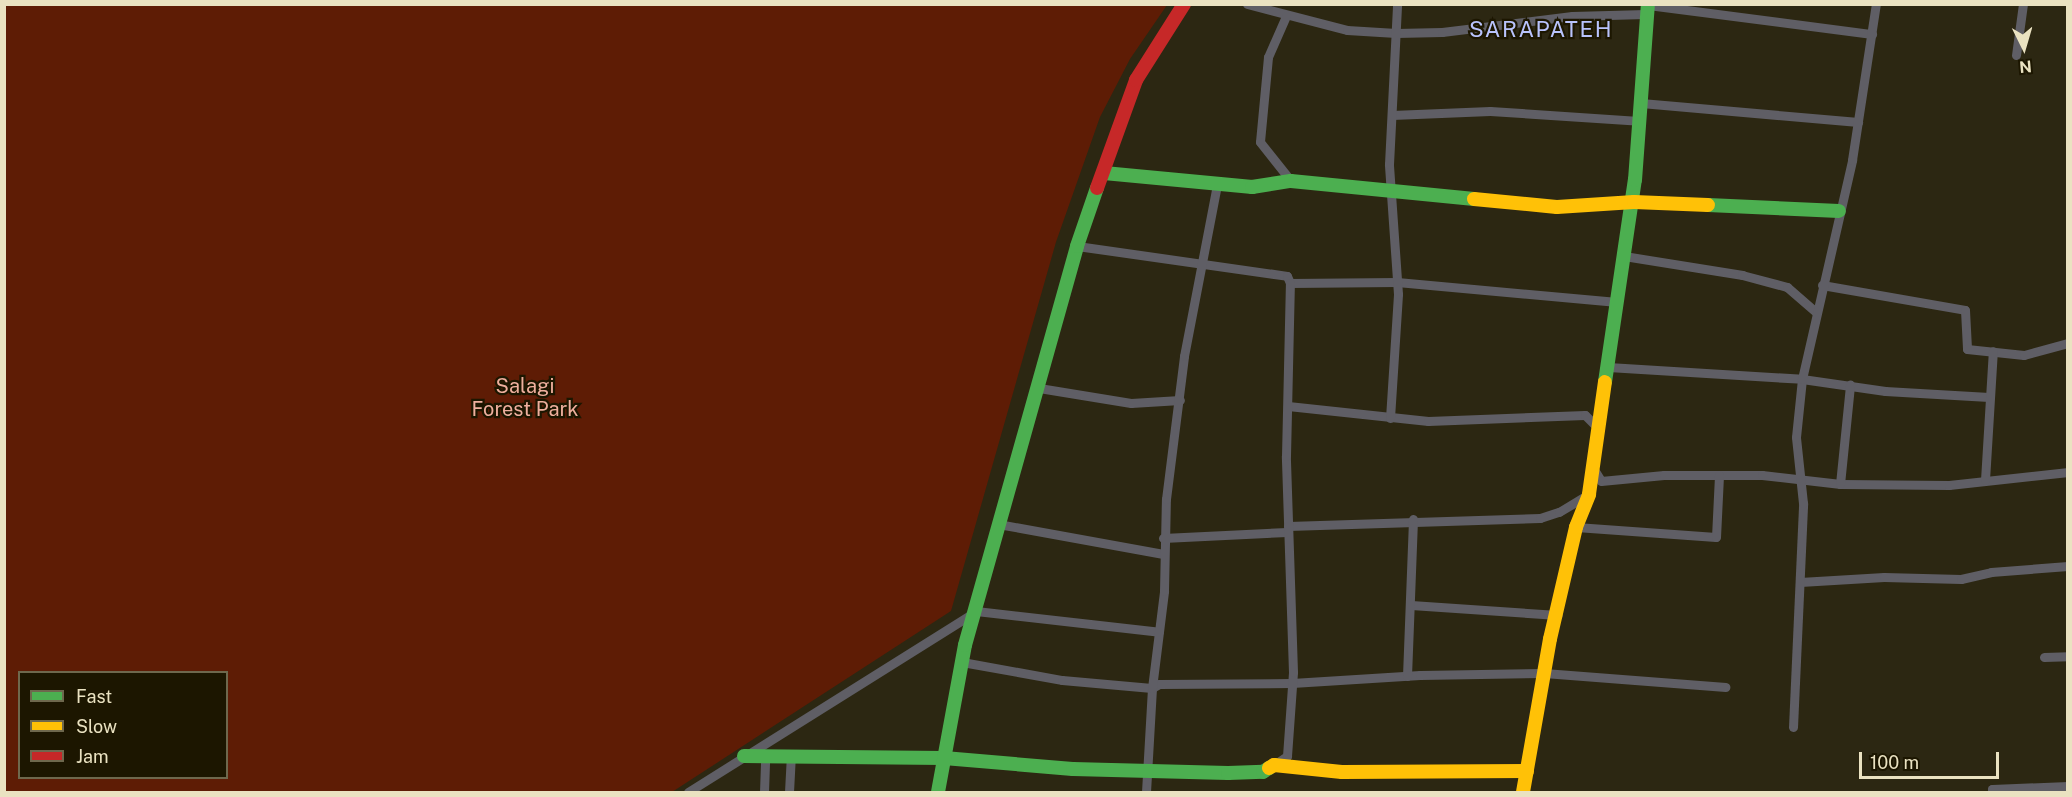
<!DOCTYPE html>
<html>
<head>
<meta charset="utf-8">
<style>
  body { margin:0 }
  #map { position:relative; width:2072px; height:797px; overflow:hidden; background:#2c2712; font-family:"Public Sans",sans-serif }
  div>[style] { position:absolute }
  .green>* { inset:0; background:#5e1c05 }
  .street>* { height:9px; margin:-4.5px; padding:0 4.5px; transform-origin:4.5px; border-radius:4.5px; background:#5f5e65 }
  .fast>* { height:14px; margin:-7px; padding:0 7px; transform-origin:7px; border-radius:7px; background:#4caf50 }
  .slow>* { height:14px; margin:-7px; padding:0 7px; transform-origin:7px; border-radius:7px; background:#ffc107 }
  .jam>* { height:14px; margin:-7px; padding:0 7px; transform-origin:7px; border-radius:7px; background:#c62828 }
  span { translate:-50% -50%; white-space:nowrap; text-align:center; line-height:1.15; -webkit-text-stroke:4.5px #1c1600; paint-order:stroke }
  .park-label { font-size:20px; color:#efaf9d }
  .quarter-label { font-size:22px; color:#b9c3fc; letter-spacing:1.5px }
  .frame { position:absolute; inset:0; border:6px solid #eae2c1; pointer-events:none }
  .legend { position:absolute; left:18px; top:671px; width:210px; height:108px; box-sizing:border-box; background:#1c1600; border:2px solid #6e684d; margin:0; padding:8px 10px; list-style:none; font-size:18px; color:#eae2c1 }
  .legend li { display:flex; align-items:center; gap:12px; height:30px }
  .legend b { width:30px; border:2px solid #6e684d }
  .north { position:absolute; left:1994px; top:18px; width:60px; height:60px; -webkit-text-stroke:4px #1c1600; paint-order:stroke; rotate:175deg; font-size:16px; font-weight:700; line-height:24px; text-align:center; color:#eae2c1 }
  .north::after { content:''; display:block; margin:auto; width:21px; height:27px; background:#eae2c1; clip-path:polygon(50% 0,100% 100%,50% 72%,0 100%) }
  .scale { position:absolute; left:1859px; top:752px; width:140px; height:27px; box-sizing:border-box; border:3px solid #eae2c1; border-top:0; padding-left:8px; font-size:18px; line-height:21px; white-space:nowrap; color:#eae2c1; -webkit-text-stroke:4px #1c1600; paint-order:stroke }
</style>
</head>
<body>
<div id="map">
  <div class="green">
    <i style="clip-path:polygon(evenodd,5px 4px,1167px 4px,1167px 5px,1130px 59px,1100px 117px,1056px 242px,951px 611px,672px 792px,5px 792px,5px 4px,20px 672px,226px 672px,226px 778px,20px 778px,20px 672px)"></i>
  </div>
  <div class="street">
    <i style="left:1247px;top:4px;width:103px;rotate:14.6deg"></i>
    <i style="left:1347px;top:30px;width:49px;rotate:3.5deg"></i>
    <i style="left:1396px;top:33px;width:46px;rotate:-1.2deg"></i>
    <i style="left:1442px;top:32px;width:131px;rotate:-7deg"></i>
    <i style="left:1572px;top:16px;width:73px;rotate:-1.6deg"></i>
    <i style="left:1648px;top:5px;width:226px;rotate:7.4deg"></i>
    <i style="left:1286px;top:16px;width:45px;rotate:113.7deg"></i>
    <i style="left:1268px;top:57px;width:85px;rotate:95.4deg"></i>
    <i style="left:1260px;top:142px;width:50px;rotate:51.5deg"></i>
    <i style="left:2016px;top:55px;width:51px;rotate:-82.2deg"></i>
    <i style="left:1641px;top:103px;width:218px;rotate:5deg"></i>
    <i style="left:1392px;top:115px;width:98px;rotate:-2.3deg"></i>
    <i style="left:1490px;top:111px;width:149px;rotate:3.8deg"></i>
    <i style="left:1077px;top:246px;width:212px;rotate:8.1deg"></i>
    <i style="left:1287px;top:276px;width:8px;rotate:67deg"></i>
    <i style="left:1290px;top:283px;width:107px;rotate:-0.5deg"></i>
    <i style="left:1397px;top:282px;width:221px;rotate:5.2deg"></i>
    <i style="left:1624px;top:256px;width:120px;rotate:9.1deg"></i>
    <i style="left:1742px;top:275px;width:47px;rotate:14.9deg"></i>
    <i style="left:1787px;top:287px;width:38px;rotate:41deg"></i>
    <i style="left:1822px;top:285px;width:145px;rotate:9.9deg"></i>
    <i style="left:1965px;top:310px;width:39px;rotate:87deg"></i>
    <i style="left:1967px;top:349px;width:57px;rotate:6deg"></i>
    <i style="left:2024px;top:355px;width:46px;rotate:-15.3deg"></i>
    <i style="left:1608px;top:367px;width:194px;rotate:3.5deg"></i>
    <i style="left:1802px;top:379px;width:84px;rotate:8.2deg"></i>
    <i style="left:1885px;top:391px;width:104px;rotate:3.3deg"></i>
    <i style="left:1039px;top:388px;width:93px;rotate:9.3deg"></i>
    <i style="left:1131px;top:403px;width:49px;rotate:-3.5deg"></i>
    <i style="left:1288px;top:406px;width:141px;rotate:6.1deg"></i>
    <i style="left:1428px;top:421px;width:157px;rotate:-2.2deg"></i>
    <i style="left:1585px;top:415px;width:18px;rotate:45deg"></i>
    <i style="left:1390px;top:418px;width:124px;rotate:-86.3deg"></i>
    <i style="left:1398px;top:294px;width:130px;rotate:-94deg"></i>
    <i style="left:1389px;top:164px;width:160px;rotate:-87.1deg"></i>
    <i style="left:1593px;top:468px;width:15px;rotate:58deg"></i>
    <i style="left:1601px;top:481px;width:63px;rotate:-5.4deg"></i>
    <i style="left:1664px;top:475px;width:98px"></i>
    <i style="left:1762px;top:475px;width:79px;rotate:6.6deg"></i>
    <i style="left:1840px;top:484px;width:109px;rotate:0.5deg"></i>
    <i style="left:1949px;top:485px;width:120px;rotate:-6.2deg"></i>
    <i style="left:1985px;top:480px;width:129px;rotate:-86.5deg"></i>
    <i style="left:1840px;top:484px;width:100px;rotate:-84.2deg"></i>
    <i style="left:998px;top:524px;width:168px;rotate:10.3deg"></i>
    <i style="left:1288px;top:526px;width:252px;rotate:-1.8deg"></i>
    <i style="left:1540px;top:518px;width:20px;rotate:-18deg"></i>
    <i style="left:1559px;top:512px;width:35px;rotate:-31deg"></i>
    <i style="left:1576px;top:527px;width:140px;rotate:4.1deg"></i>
    <i style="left:1716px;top:537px;width:62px;rotate:-87.2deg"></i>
    <i style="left:1163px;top:538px;width:124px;rotate:-2.8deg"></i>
    <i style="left:1800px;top:582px;width:84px;rotate:-3.4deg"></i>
    <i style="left:1884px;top:577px;width:77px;rotate:1.5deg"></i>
    <i style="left:1961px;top:579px;width:31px;rotate:-13deg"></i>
    <i style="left:1991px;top:572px;width:77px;rotate:-4.5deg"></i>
    <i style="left:1411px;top:605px;width:147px;rotate:3.9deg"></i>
    <i style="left:2044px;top:657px;width:24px;rotate:-2deg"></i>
    <i style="left:962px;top:662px;width:102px;rotate:10.2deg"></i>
    <i style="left:1062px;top:680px;width:90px;rotate:5.1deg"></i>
    <i style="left:1152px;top:688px;width:8px;rotate:-30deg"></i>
    <i style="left:1159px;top:684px;width:133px;rotate:-0.4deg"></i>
    <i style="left:1292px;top:683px;width:128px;rotate:-3.6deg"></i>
    <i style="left:1420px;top:675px;width:124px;rotate:-0.9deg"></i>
    <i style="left:1544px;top:673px;width:182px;rotate:4.4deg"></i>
    <i style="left:1407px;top:676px;width:157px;rotate:-87.8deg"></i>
    <i style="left:1793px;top:727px;width:224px;rotate:-87.4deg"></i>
    <i style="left:1803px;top:503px;width:66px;rotate:-96.1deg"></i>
    <i style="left:1796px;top:437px;width:58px;rotate:-84.1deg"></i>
    <i style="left:1802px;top:379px;width:225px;rotate:-77.1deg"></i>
    <i style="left:1852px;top:160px;width:158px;rotate:-81.3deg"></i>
    <i style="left:1274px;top:765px;width:16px;rotate:-35deg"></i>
    <i style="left:1287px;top:756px;width:84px;rotate:-85.9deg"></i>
    <i style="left:1293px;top:672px;width:216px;rotate:-91.9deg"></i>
    <i style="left:1286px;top:456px;width:173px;rotate:-88.7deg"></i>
    <i style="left:688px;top:792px;width:340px;rotate:-32.1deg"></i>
    <i style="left:976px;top:611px;width:184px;rotate:6.5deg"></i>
    <i style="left:764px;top:792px;width:36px;rotate:-88deg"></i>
    <i style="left:789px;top:792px;width:35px;rotate:-87deg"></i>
    <i style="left:1146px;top:792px;width:104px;rotate:-86.7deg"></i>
    <i style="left:1152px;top:688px;width:98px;rotate:-82.9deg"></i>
    <i style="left:1164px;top:591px;width:92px;rotate:-88.8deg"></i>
    <i style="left:1166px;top:499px;width:144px;rotate:-82.8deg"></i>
    <i style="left:1184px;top:356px;width:175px;rotate:-79.1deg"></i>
    <i style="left:1992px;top:792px;width:3px;rotate:-90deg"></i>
    <i style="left:1992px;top:789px;width:76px;rotate:-2.3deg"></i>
  </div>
  <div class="fast">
    <i style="left:1104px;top:173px;width:149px;rotate:5.4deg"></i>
    <i style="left:1252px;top:187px;width:39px;rotate:-9deg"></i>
    <i style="left:1291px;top:181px;width:184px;rotate:5.6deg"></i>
    <i style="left:1708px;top:205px;width:131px;rotate:2.6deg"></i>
    <i style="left:1605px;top:382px;width:204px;rotate:-81.6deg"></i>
    <i style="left:1635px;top:180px;width:176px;rotate:-85.8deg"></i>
    <i style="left:744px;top:756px;width:200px;rotate:0.6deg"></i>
    <i style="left:944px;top:758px;width:129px;rotate:4.9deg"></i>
    <i style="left:1073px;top:769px;width:155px;rotate:1.5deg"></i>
    <i style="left:1228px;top:773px;width:35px;rotate:-2deg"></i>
    <i style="left:1263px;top:772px;width:7px;rotate:-34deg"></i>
    <i style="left:938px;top:792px;width:149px;rotate:-79.6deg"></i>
    <i style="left:965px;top:645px;width:414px;rotate:-74.3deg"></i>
    <i style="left:1077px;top:246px;width:61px;rotate:-71deg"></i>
  </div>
  <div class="slow">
    <i style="left:1474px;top:199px;width:83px;rotate:5.5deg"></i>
    <i style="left:1557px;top:207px;width:77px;rotate:-3.7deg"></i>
    <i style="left:1634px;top:202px;width:74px;rotate:2.3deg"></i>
    <i style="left:1269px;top:768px;width:6px;rotate:-31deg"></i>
    <i style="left:1274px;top:765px;width:68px;rotate:5.9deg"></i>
    <i style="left:1342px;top:772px;width:185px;rotate:-0.3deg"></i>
    <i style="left:1523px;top:792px;width:155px;rotate:-80deg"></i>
    <i style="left:1550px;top:639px;width:115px;rotate:-76.9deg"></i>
    <i style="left:1576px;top:527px;width:35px;rotate:-68deg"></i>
    <i style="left:1589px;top:494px;width:113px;rotate:-81.9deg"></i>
  </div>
  <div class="jam">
    <i style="left:1097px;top:188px;width:115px;rotate:-70.1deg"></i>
    <i style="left:1136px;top:80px;width:90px;rotate:-57.7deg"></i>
  </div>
  <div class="park-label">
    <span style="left:525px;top:398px">Salagi<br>Forest Park</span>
  </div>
  <div class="quarter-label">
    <span style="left:1541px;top:30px">SARAPATEH</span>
  </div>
  <div class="frame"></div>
  <ul class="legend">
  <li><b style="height:8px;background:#4caf50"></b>Fast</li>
  <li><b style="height:8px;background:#ffc107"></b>Slow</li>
  <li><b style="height:8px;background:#c62828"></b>Jam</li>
  </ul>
  <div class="north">N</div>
  <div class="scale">100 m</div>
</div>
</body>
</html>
